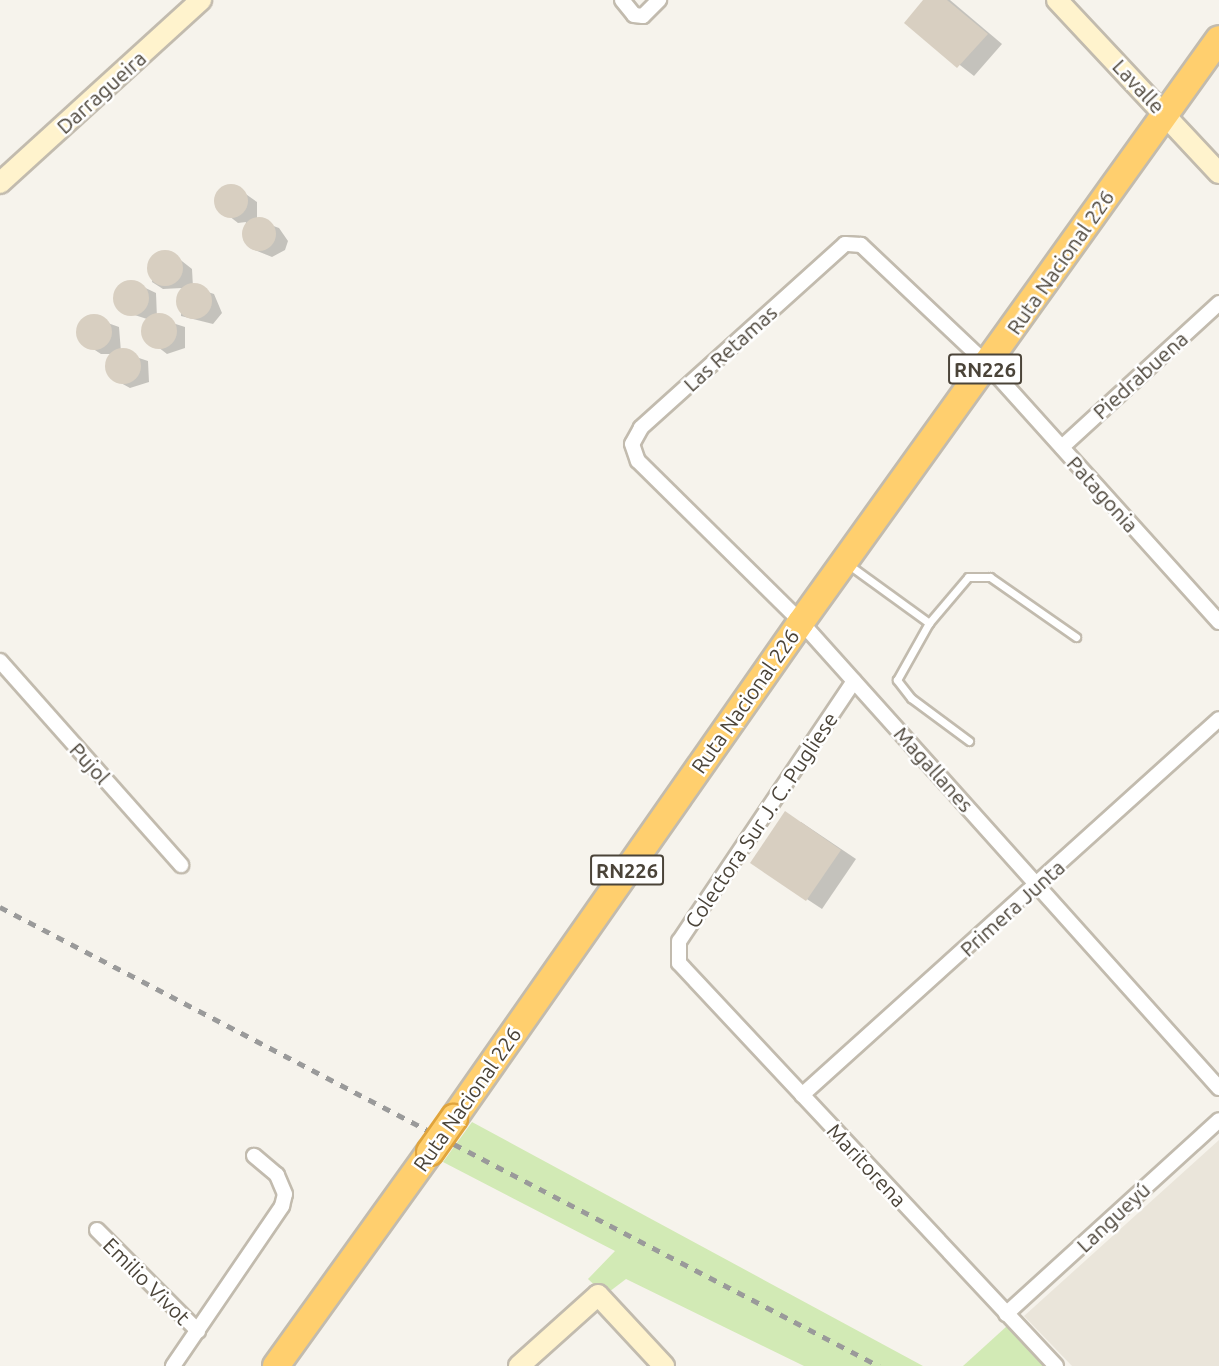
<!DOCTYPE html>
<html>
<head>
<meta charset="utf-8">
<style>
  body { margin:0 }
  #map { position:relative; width:1219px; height:1366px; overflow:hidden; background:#f6f3ec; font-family:Ubuntu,sans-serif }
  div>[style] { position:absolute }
  .residential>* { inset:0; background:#eae5da }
  .green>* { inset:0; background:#d2eab5 }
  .shadow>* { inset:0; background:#0003 }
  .building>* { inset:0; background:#d8cfc1 }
  .round { border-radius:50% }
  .roads { filter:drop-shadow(2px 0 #c2bbae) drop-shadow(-2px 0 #c2bbae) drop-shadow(0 2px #c2bbae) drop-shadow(0 -2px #c2bbae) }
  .lane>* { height:7px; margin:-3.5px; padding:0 3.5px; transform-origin:3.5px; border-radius:3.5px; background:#fff }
  .street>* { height:14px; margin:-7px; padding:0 7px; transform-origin:7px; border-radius:7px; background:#fff }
  .secondary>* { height:20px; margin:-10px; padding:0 10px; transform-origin:10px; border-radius:10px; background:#fff3cd }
  .highway>* { height:26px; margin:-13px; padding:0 13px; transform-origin:13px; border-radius:13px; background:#ffcf6e }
  .rail>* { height:4.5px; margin-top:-2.25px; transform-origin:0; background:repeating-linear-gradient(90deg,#9a9a9a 0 8px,transparent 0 16px) }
  .bridges { filter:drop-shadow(2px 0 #e0a43c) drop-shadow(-2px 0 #e0a43c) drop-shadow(0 2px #e0a43c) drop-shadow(0 -2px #e0a43c) }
  .highway-bridge>* { height:26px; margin:-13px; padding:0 13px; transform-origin:13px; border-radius:13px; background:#ffcf6e }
  span { translate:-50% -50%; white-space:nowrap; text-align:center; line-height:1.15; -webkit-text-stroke:5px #fff; paint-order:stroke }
  .shield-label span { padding:2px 4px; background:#fff; border:2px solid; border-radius:4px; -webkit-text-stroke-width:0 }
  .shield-label { font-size:20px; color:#4b4439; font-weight:700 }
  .street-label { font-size:21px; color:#4b4439 }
</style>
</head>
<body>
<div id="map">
  <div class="residential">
    <i style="clip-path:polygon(1219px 1140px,1219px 1366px,1072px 1366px,1024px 1316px)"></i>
  </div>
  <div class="green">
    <i style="clip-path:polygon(472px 1122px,923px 1366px,804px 1366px,626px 1279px,605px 1295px,588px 1279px,615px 1251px,443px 1162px)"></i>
    <i style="clip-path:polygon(1007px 1326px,1044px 1366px,963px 1366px)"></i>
  </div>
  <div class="shadow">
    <i style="clip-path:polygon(925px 0,950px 0,1002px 44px,974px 76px,906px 23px)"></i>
    <i style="clip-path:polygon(233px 185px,257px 202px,257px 220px,279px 228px,288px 241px,285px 250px,272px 257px,250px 248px,244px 234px,246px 222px,238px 223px,215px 205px,216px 195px)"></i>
    <i style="clip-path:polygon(173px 254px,192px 269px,193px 287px,214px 294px,222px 313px,213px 324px,181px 316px,182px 288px,163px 289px,152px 282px,154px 257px)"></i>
    <i style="clip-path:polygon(133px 282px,156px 293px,157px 318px,185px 327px,185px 348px,167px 354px,145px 337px,147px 319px,119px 310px,116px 292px)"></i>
    <i style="clip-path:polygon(91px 317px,119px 327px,121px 352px,148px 361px,149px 382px,130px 388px,119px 382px,108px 371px,110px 354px,101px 354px,81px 341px,79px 326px)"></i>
    <i style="clip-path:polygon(801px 822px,856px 859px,822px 909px,752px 863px)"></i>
  </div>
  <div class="building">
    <i style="clip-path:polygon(923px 0,947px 0,988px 34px,957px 68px,904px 23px)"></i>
    <i class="round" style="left:214px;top:184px;width:34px;height:34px"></i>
    <i class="round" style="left:242px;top:217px;width:34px;height:34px"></i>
    <i class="round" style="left:147px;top:250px;width:36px;height:36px"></i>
    <i class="round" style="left:113px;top:280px;width:36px;height:36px"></i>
    <i class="round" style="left:176px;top:283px;width:36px;height:36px"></i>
    <i class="round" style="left:141px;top:313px;width:36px;height:36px"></i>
    <i class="round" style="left:76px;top:314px;width:36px;height:36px"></i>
    <i class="round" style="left:105px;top:348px;width:36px;height:36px"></i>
    <i style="clip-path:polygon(785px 811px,841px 850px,806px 901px,750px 863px)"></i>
  </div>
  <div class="roads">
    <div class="lane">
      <i style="left:849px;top:565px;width:99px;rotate:35.9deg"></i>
      <i style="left:969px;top:741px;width:72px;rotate:-143.4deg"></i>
      <i style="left:911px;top:698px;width:23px;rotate:-128deg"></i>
      <i style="left:897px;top:680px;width:65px;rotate:-60.7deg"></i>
      <i style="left:929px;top:623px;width:60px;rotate:-49.7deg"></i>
      <i style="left:968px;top:577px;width:22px"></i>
      <i style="left:990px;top:577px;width:105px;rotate:34.9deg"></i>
    </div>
    <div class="street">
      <i style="left:622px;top:0;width:19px;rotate:51deg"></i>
      <i style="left:634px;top:15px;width:9px;rotate:6deg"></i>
      <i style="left:643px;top:16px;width:23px;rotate:-45deg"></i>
      <i style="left:1062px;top:447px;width:213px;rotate:-42.5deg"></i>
      <i style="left:1219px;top:622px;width:346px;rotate:-132deg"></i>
      <i style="left:988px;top:365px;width:175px;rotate:-136.6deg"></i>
      <i style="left:861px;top:245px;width:16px;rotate:-176deg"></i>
      <i style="left:845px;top:244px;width:275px;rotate:138deg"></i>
      <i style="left:641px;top:428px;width:18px;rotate:119deg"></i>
      <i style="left:632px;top:444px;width:18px;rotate:71deg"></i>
      <i style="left:638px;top:461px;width:229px;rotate:44.6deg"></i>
      <i style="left:801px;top:622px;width:626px;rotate:48.11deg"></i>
      <i style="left:0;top:661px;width:273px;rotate:48.4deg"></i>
      <i style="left:854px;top:681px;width:313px;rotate:123.9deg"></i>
      <i style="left:679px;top:941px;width:22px;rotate:90deg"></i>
      <i style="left:679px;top:963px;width:552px;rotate:46.91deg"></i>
      <i style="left:802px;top:1095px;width:561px;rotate:-42.04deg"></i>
      <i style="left:97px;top:1230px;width:143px;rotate:45deg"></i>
      <i style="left:1006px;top:1314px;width:288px;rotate:-42.3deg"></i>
      <i style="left:173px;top:1366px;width:194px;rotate:-55.7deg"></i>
      <i style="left:282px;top:1206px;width:12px;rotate:-76deg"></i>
      <i style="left:285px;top:1194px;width:21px;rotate:-113deg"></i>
      <i style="left:277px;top:1175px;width:30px;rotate:-140deg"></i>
    </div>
    <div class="secondary">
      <i style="left:1057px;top:0;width:237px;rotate:46.9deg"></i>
      <i style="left:0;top:183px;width:272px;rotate:-42.3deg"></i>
      <i style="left:519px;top:1366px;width:106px;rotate:-41.9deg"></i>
      <i style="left:598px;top:1295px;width:97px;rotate:47.1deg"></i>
    </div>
    <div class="highway">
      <i style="left:454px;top:1118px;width:605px;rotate:-55.02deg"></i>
      <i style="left:801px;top:622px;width:717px;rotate:-54.36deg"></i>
      <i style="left:276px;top:1366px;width:264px;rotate:-54.3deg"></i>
    </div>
  </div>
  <div class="rail">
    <i style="left:0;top:907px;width:992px;rotate:27.57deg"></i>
  </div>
  <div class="bridges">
    <div class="highway-bridge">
      <i style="left:430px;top:1152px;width:42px;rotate:-54.8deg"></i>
    </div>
  </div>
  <div class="shield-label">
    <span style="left:985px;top:369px">RN226</span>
    <span style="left:627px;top:870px">RN226</span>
  </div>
  <div class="street-label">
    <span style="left:1139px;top:86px;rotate:47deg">Lavalle</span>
    <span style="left:101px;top:92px;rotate:-42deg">Darragueira</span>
    <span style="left:1060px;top:262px;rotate:-55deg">Ruta Nacional 226</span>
    <span style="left:730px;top:348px;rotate:-42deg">Las Retamas</span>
    <span style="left:1140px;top:375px;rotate:-42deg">Piedrabuena</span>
    <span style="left:1103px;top:494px;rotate:48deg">Patagonia</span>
    <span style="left:745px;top:701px;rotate:-55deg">Ruta Nacional 226</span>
    <span style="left:90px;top:763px;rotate:48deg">Pujol</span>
    <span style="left:934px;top:769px;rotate:48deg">Magallanes</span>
    <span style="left:761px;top:820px;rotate:-56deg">Colectora Sur J. C. Pugliese</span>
    <span style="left:1012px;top:908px;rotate:-42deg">Primera Junta</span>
    <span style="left:467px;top:1099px;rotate:-55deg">Ruta Nacional 226</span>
    <span style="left:867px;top:1165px;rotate:47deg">Maritorena</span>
    <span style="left:1113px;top:1217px;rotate:-43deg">Langueyú</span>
    <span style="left:147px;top:1281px;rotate:45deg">Emilio Vivot</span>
  </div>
</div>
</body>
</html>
